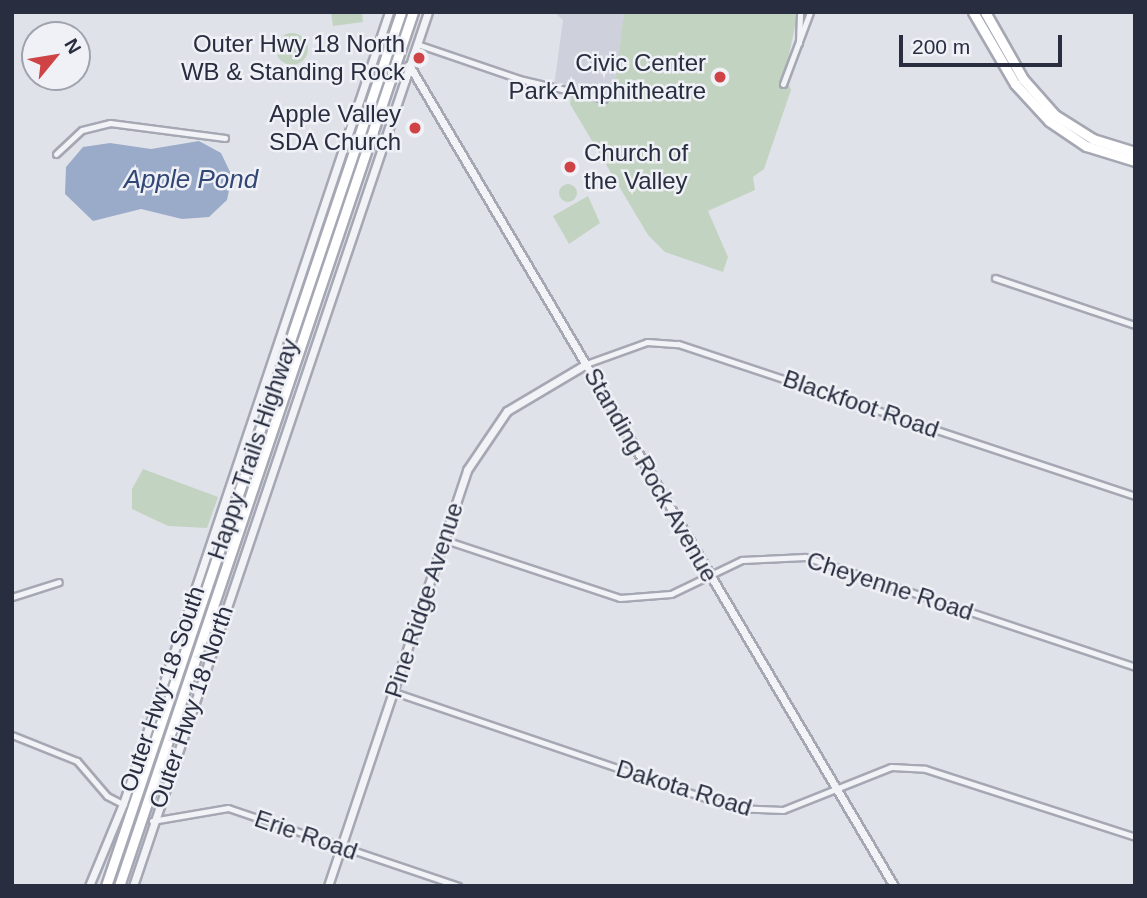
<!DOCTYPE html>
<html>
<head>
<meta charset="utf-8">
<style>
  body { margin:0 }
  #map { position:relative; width:1147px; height:898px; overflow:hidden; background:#e0e2e9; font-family:Helvetica,sans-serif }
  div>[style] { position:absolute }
  .built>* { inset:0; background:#ced1db }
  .green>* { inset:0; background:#c3d3c1 }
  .round { border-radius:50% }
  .water>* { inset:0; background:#9aabc9 }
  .roads { filter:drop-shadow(2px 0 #a5a8b3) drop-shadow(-2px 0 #a5a8b3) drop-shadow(0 2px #a5a8b3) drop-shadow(0 -2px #a5a8b3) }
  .minor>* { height:5px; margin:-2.5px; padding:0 2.5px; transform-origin:2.5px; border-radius:2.5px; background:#f2f3f7 }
  .tertiary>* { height:7px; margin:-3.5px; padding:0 3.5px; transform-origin:3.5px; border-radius:3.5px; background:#f2f3f7 }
  .primary>* { height:9px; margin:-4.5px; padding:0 4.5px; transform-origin:4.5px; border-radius:4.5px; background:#fff }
  .dots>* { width:19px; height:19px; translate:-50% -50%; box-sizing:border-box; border:4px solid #eff1f6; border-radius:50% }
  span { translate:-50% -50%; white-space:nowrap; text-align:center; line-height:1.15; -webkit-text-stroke:5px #eff1f6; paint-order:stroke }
  .poi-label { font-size:24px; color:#282e40 }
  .right { translate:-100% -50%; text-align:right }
  .left { translate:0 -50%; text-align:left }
  .street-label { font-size:24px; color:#282e40 }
  .water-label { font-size:26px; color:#324775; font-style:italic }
  .frame { position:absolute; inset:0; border:14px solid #282e40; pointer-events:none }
  .north { position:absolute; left:21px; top:21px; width:70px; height:70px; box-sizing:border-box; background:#eff1f6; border:2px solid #9fa3ad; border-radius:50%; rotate:60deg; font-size:19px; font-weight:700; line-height:28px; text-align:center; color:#282e40 }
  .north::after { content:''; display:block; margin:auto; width:24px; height:32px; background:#cf4346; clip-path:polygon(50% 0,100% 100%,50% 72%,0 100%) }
  .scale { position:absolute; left:899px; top:35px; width:163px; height:32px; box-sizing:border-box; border:4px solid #282e40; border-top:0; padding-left:9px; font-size:21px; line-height:24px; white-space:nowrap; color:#282e40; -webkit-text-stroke:5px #eff1f6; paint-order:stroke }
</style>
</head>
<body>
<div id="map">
  <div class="built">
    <i style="clip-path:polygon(554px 12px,624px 12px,614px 97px,554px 86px,563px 20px)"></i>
  </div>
  <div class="green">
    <i style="clip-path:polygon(331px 12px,362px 12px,363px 22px,333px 26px)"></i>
    <i style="clip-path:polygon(624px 12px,798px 12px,785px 74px,791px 90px,764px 169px,753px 177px,755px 190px,708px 211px,728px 257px,723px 272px,665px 252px,648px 235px,570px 104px,571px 97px,613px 102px)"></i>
    <i class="round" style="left:276px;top:33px;width:32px;height:32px"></i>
    <i class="round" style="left:559px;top:184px;width:18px;height:18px"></i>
    <i style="clip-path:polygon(588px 196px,600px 223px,569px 244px,553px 216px)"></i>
    <i style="clip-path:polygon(143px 469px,218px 497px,207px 528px,168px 526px,132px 509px,132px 489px)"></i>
  </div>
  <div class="water">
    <i style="clip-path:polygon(199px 141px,221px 153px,232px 176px,227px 200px,209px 217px,182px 219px,141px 209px,93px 221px,65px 194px,66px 167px,83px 147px,110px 143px,151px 149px)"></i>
  </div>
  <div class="roads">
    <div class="minor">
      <i style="left:799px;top:43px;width:31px;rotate:-88deg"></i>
      <i style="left:417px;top:44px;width:108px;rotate:18.9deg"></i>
      <i style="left:519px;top:79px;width:87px;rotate:13.2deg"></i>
      <i style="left:783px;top:84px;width:77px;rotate:-69.4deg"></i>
      <i style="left:56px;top:154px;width:35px;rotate:-43deg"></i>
      <i style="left:82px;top:130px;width:29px;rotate:-14deg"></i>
      <i style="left:110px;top:123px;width:116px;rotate:7.4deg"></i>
      <i style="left:995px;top:278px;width:148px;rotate:18.6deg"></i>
      <i style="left:586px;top:364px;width:65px;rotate:-19.8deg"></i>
      <i style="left:647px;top:342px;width:31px;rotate:4deg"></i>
      <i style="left:678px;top:344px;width:482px;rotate:18.4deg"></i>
      <i style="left:445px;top:540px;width:184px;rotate:18.3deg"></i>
      <i style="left:620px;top:598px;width:51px;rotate:-4.5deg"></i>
      <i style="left:671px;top:594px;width:79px;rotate:-25.6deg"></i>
      <i style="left:742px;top:560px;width:63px;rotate:-2.7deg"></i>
      <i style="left:805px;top:557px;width:348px;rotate:18.4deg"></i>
      <i style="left:12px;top:597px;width:49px;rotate:-17.7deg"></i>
      <i style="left:394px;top:692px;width:359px;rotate:18.8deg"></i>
      <i style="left:734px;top:808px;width:49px;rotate:2.3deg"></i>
      <i style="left:783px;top:810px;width:116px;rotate:-21.7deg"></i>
      <i style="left:891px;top:767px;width:34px;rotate:3deg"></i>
      <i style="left:925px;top:769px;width:221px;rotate:17.9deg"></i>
      <i style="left:12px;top:735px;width:70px;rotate:21.8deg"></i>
      <i style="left:77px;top:761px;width:46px;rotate:49.4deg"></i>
      <i style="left:107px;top:796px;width:18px;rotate:27deg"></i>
      <i style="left:152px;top:821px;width:77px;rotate:-9.7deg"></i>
      <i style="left:228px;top:808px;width:243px;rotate:18.7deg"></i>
    </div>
    <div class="tertiary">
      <i style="left:409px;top:65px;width:954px;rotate:59.43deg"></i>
      <i style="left:89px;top:886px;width:89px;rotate:-67.5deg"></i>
      <i style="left:123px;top:804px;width:835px;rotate:-71.43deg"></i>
      <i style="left:133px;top:886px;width:922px;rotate:-71.35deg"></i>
      <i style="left:328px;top:886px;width:439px;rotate:-71.5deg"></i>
      <i style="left:467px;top:470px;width:71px;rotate:-55.9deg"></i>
      <i style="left:507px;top:411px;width:92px;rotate:-30.7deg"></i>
    </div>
    <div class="primary">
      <i style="left:973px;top:12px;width:83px;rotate:59.7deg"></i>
      <i style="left:1015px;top:84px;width:50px;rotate:47.4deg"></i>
      <i style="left:1049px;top:121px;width:45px;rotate:34deg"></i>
      <i style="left:1086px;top:146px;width:51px;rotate:17deg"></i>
      <i style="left:985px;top:12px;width:77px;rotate:60.4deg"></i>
      <i style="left:1023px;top:79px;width:48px;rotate:48.4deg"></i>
      <i style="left:1055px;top:115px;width:45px;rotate:32.3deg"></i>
      <i style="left:1093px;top:139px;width:44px;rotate:17.2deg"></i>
      <i style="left:106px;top:886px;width:922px;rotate:-71.35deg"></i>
      <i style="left:119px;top:886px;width:922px;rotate:-71.41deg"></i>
    </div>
  </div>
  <div class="dots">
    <i style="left:419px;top:58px;background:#cf4346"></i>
    <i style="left:720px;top:77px;background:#cf4346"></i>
    <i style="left:415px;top:128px;background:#cf4346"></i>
    <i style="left:570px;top:167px;background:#cf4346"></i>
  </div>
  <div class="poi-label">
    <span class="right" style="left:405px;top:58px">Outer Hwy 18 North<br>WB &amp; Standing Rock</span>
    <span class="right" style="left:706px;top:77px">Civic Center<br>Park Amphitheatre</span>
    <span class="right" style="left:401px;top:128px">Apple Valley<br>SDA Church</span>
    <span class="left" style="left:584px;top:167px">Church of<br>the Valley</span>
  </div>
  <div class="street-label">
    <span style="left:861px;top:404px;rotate:19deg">Blackfoot Road</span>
    <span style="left:253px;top:449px;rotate:-71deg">Happy Trails Highway</span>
    <span style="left:651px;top:475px;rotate:60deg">Standing Rock Avenue</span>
    <span style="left:890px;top:586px;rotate:18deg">Cheyenne Road</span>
    <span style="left:424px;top:600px;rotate:-72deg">Pine Ridge Avenue</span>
    <span style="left:162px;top:689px;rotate:-71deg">Outer Hwy 18 South</span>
    <span style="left:191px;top:707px;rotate:-71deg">Outer Hwy 18 North</span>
    <span style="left:684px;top:788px;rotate:17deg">Dakota Road</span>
    <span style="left:306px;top:835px;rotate:19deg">Erie Road</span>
  </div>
  <div class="water-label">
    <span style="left:191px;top:180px">Apple Pond</span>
  </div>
  <div class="frame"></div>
  <div class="north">N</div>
  <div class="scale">200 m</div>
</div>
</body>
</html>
